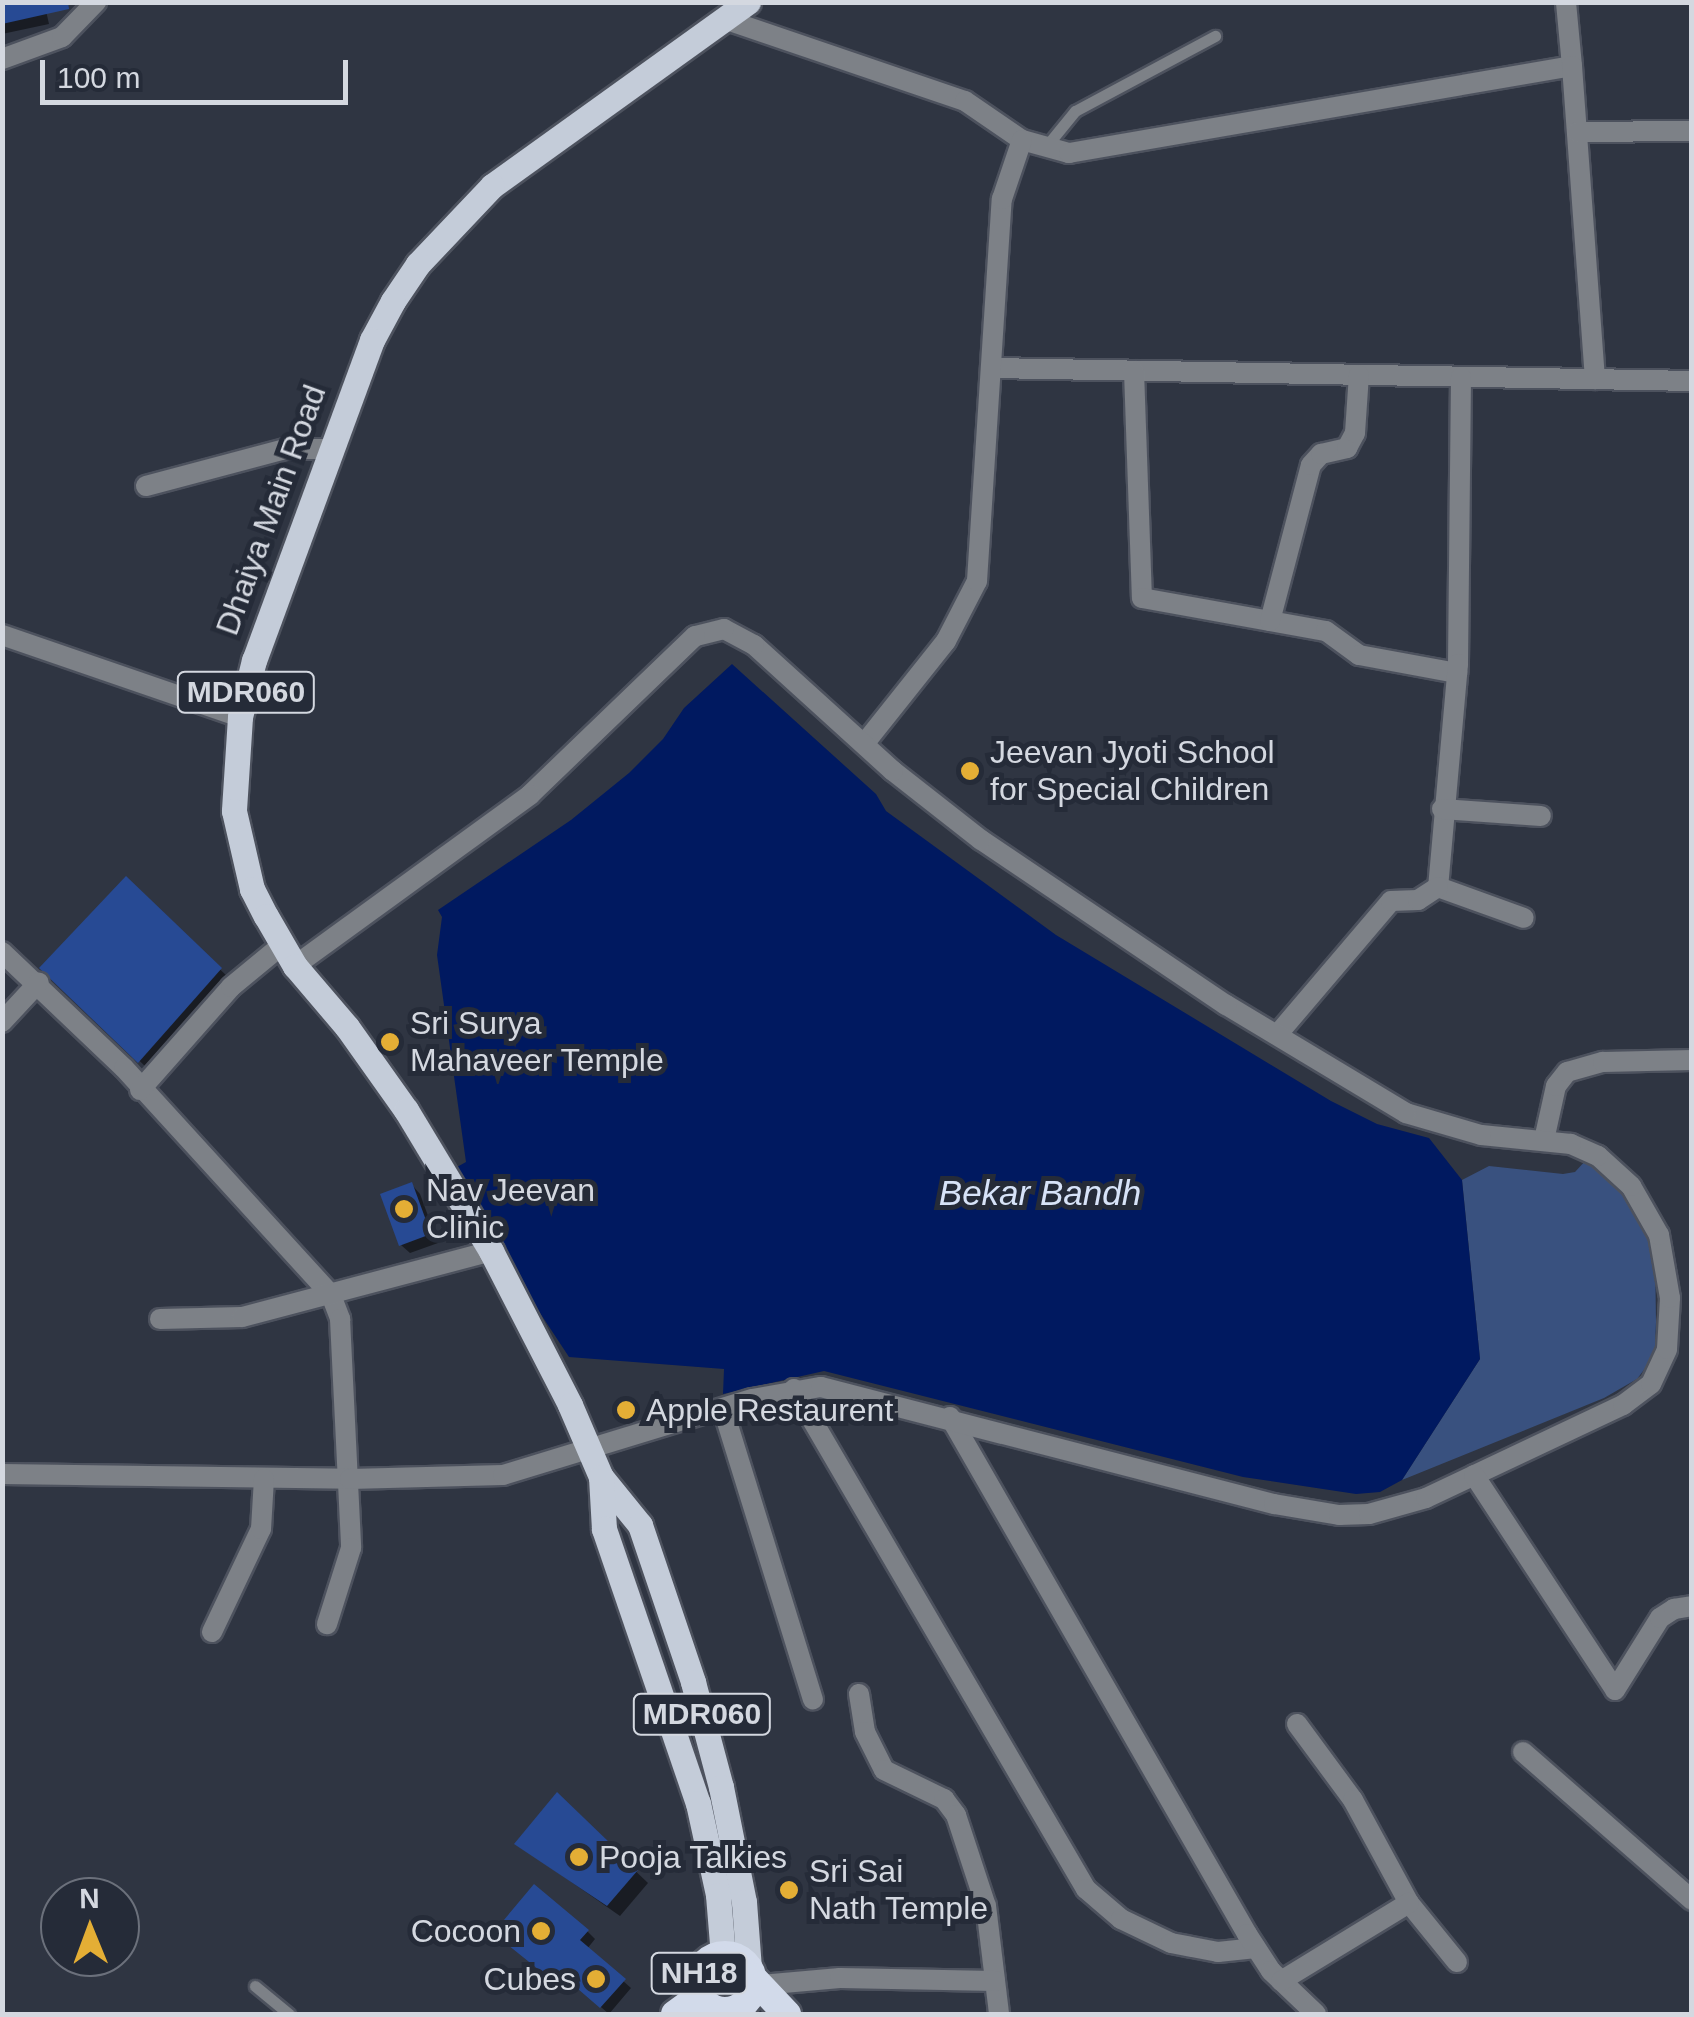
<!DOCTYPE html>
<html>
<head>
<meta charset="utf-8">
<style>
  body { margin:0 }
  #map { position:relative; width:1694px; height:2017px; overflow:hidden; background:#2f3542; font-family:Arial,sans-serif }
  div>[style] { position:absolute }
  .green>* { inset:0; background:#39517f }
  .water>* { inset:0; background:#001960 }
  .shadow>* { inset:0; background:#0007 }
  .building>* { inset:0; background:#274a94 }
  .roads { filter:drop-shadow(2px 0 #4d525e) drop-shadow(-2px 0 #4d525e) drop-shadow(0 2px #4d525e) drop-shadow(0 -2px #4d525e) }
  .service>* { height:11px; margin:-5.5px; padding:0 5.5px; transform-origin:5.5px; border-radius:5.5px; background:#7d8187 }
  .minor>* { height:20px; margin:-10px; padding:0 10px; transform-origin:10px; border-radius:10px; background:#7d8187 }
  .primary>* { height:25px; margin:-12.5px; padding:0 12.5px; transform-origin:12.5px; border-radius:12.5px; background:#c4ccd9 }
  .trunk>* { height:28px; margin:-14px; padding:0 14px; transform-origin:14px; border-radius:14px; background:#d2daea }
  .trunk>.ring { margin:-14px; padding:0; box-sizing:content-box; background:none; border:28px solid #d2daea; border-radius:50% }
  .dots>* { width:28px; height:28px; translate:-50% -50%; box-sizing:border-box; border:5px solid #252b38; border-radius:50% }
  span { translate:-50% -50%; white-space:nowrap; text-align:center; line-height:1.15; -webkit-text-stroke:10px #252b38; paint-order:stroke }
  .shield-label span { padding:2px 8px; background:#252b38; border:2px solid; border-radius:8px; -webkit-text-stroke-width:0 }
  .shield-label { font-size:30px; color:#d4d8e0; font-weight:700 }
  .street-label { font-size:32px; color:#d4d8e0 }
  .poi-label { font-size:32px; color:#d4d8e0 }
  .left { translate:0 -50%; text-align:left }
  .right { translate:-100% -50%; text-align:right }
  .water-label { font-size:35px; color:#d7e3f8; font-style:italic }
  .frame { position:absolute; inset:0; border:5px solid #d4d8e0; pointer-events:none }
  .north { position:absolute; left:40px; top:1877px; width:100px; height:100px; box-sizing:border-box; background:#252b38; border:2px solid #6b707b; border-radius:50%; rotate:359deg; font-size:28px; font-weight:700; line-height:40px; text-align:center; color:#d4d8e0 }
  .north::after { content:''; display:block; margin:auto; width:35px; height:45px; background:#e4ae35; clip-path:polygon(50% 0,100% 100%,50% 72%,0 100%) }
  .scale { position:absolute; left:40px; top:60px; width:308px; height:45px; box-sizing:border-box; border:5px solid #d4d8e0; border-top:0; padding-left:12px; font-size:30px; line-height:35px; white-space:nowrap; color:#d4d8e0; -webkit-text-stroke:8px #252b38; paint-order:stroke }
</style>
</head>
<body>
<div id="map">
  <div class="green">
    <i style="clip-path:polygon(1587px 1159px,1607px 1174px,1646px 1221px,1655px 1253px,1656px 1322px,1655px 1347px,1646px 1367px,1637px 1379px,1604px 1398px,1402px 1480px,1480px 1359px,1462px 1180px,1489px 1166px,1563px 1174px,1575px 1172px)"></i>
  </div>
  <div class="water">
    <i style="clip-path:polygon(732px 664px,876px 794px,886px 811px,1056px 935px,1331px 1101px,1377px 1124px,1429px 1138px,1462px 1180px,1480px 1359px,1402px 1480px,1380px 1492px,1356px 1494px,1243px 1477px,824px 1371px,723px 1394px,724px 1369px,569px 1357px,490px 1237px,494px 1234px,457px 1167px,466px 1162px,437px 955px,442px 917px,438px 910px,571px 820px,629px 773px,663px 739px,684px 708px)"></i>
  </div>
  <div class="shadow">
    <i style="clip-path:polygon(2px 2px,44px 2px,49px 24px,2px 34px)"></i>
    <i style="clip-path:polygon(126px 879px,229px 978px,148px 1069px,43px 968px)"></i>
    <i style="clip-path:polygon(412px 1185px,420px 1194px,438px 1243px,410px 1253px,401px 1245px)"></i>
    <i style="clip-path:polygon(557px 1796px,648px 1883px,620px 1916px,517px 1844px)"></i>
    <i style="clip-path:polygon(587px 1931px,595px 1939px,587px 1949px,631px 1988px,609px 2014px,564px 1975px,557px 1984px,504px 1940px)"></i>
  </div>
  <div class="building">
    <i style="clip-path:polygon(2px 2px,68px 2px,69px 9px,2px 24px)"></i>
    <i style="clip-path:polygon(126px 876px,222px 968px,138px 1063px,39px 968px)"></i>
    <i style="clip-path:polygon(412px 1182px,431px 1234px,399px 1246px,380px 1194px)"></i>
    <i style="clip-path:polygon(557px 1792px,638px 1870px,607px 1906px,514px 1844px)"></i>
    <i style="clip-path:polygon(534px 1884px,589px 1930px,580px 1940px,626px 1979px,600px 2008px,556px 1970px,549px 1978px,493px 1933px)"></i>
  </div>
  <div class="roads">
    <div class="service">
      <i style="left:1044px;top:149px;width:49px;rotate:-50.8deg"></i>
      <i style="left:1075px;top:111px;width:159px;rotate:-28.2deg"></i>
      <i style="left:255px;top:1986px;width:44px;rotate:39.5deg"></i>
    </div>
    <div class="minor">
      <i style="left:727px;top:20px;width:251px;rotate:18.8deg"></i>
      <i style="left:965px;top:101px;width:69px;rotate:34.4deg"></i>
      <i style="left:1022px;top:140px;width:49px;rotate:15.5deg"></i>
      <i style="left:1069px;top:153px;width:510px;rotate:-9.81deg"></i>
      <i style="left:1572px;top:66px;width:64px;rotate:-95.4deg"></i>
      <i style="left:2px;top:59px;width:64px;rotate:-20.1deg"></i>
      <i style="left:62px;top:37px;width:49px;rotate:-45.8deg"></i>
      <i style="left:1572px;top:66px;width:314px;rotate:85.8deg"></i>
      <i style="left:1577px;top:132px;width:115px;rotate:-0.5deg"></i>
      <i style="left:992px;top:368px;width:700px;rotate:1.06deg"></i>
      <i style="left:1134px;top:371px;width:227px;rotate:88deg"></i>
      <i style="left:1142px;top:598px;width:187px;rotate:10.2deg"></i>
      <i style="left:1326px;top:631px;width:41px;rotate:36deg"></i>
      <i style="left:1359px;top:655px;width:100px;rotate:10.4deg"></i>
      <i style="left:1461px;top:377px;width:287px;rotate:90.6deg"></i>
      <i style="left:1458px;top:664px;width:224px;rotate:95.1deg"></i>
      <i style="left:1438px;top:887px;width:91px;rotate:19.8deg"></i>
      <i style="left:146px;top:486px;width:144px;rotate:-14.9deg"></i>
      <i style="left:285px;top:449px;width:45px"></i>
      <i style="left:1270px;top:621px;width:161px;rotate:-75.3deg"></i>
      <i style="left:1311px;top:465px;width:15px;rotate:-48deg"></i>
      <i style="left:1321px;top:454px;width:27px;rotate:-13deg"></i>
      <i style="left:1347px;top:448px;width:17px;rotate:-62deg"></i>
      <i style="left:1355px;top:433px;width:58px;rotate:-86.1deg"></i>
      <i style="left:2px;top:635px;width:252px;rotate:19deg"></i>
      <i style="left:864px;top:744px;width:132px;rotate:-51.5deg"></i>
      <i style="left:946px;top:641px;width:68px;rotate:-62.7deg"></i>
      <i style="left:977px;top:581px;width:383px;rotate:-86.3deg"></i>
      <i style="left:1002px;top:199px;width:62px;rotate:-71.3deg"></i>
      <i style="left:1442px;top:809px;width:99px;rotate:4deg"></i>
      <i style="left:2px;top:952px;width:168px;rotate:43.6deg"></i>
      <i style="left:124px;top:1068px;width:307px;rotate:47.6deg"></i>
      <i style="left:331px;top:1295px;width:26px;rotate:69deg"></i>
      <i style="left:340px;top:1319px;width:229px;rotate:87.2deg"></i>
      <i style="left:351px;top:1548px;width:80px;rotate:107.5deg"></i>
      <i style="left:2px;top:1022px;width:54px;rotate:-47.2deg"></i>
      <i style="left:1277px;top:1035px;width:176px;rotate:-49.6deg"></i>
      <i style="left:1391px;top:901px;width:27px;rotate:-2deg"></i>
      <i style="left:1418px;top:900px;width:24px;rotate:-33deg"></i>
      <i style="left:140px;top:1090px;width:137px;rotate:-48.5deg"></i>
      <i style="left:231px;top:987px;width:66px;rotate:-39.5deg"></i>
      <i style="left:1544px;top:1140px;width:55px;rotate:-77.5deg"></i>
      <i style="left:1556px;top:1086px;width:18px;rotate:-52deg"></i>
      <i style="left:1567px;top:1072px;width:37px;rotate:-16deg"></i>
      <i style="left:1603px;top:1062px;width:89px;rotate:-1.3deg"></i>
      <i style="left:160px;top:1319px;width:82px;rotate:-1.4deg"></i>
      <i style="left:242px;top:1317px;width:258px;rotate:-14.8deg"></i>
      <i style="left:794px;top:1389px;width:579px;rotate:59.72deg"></i>
      <i style="left:1086px;top:1889px;width:46px;rotate:40.6deg"></i>
      <i style="left:1121px;top:1919px;width:55px;rotate:25.6deg"></i>
      <i style="left:1171px;top:1943px;width:48px;rotate:10.8deg"></i>
      <i style="left:1218px;top:1952px;width:38px;rotate:-6deg"></i>
      <i style="left:723px;top:1409px;width:304px;rotate:72.8deg"></i>
      <i style="left:950px;top:1417px;width:596px;rotate:60.12deg"></i>
      <i style="left:1247px;top:1934px;width:44px;rotate:57deg"></i>
      <i style="left:1271px;top:1971px;width:62px;rotate:43.7deg"></i>
      <i style="left:2px;top:1474px;width:348px;rotate:0.8deg"></i>
      <i style="left:350px;top:1479px;width:153px;rotate:-1.5deg"></i>
      <i style="left:503px;top:1475px;width:260px;rotate:-17deg"></i>
      <i style="left:752px;top:1399px;width:70px;rotate:-9.9deg"></i>
      <i style="left:821px;top:1387px;width:468px;rotate:14.5deg"></i>
      <i style="left:1274px;top:1504px;width:66px;rotate:9.6deg"></i>
      <i style="left:1339px;top:1515px;width:30px;rotate:-2deg"></i>
      <i style="left:1369px;top:1514px;width:59px;rotate:-15.7deg"></i>
      <i style="left:1426px;top:1498px;width:218px;rotate:-25.3deg"></i>
      <i style="left:1623px;top:1405px;width:35px;rotate:-37deg"></i>
      <i style="left:1651px;top:1384px;width:38px;rotate:-65deg"></i>
      <i style="left:1667px;top:1349px;width:51px;rotate:-86.6deg"></i>
      <i style="left:1670px;top:1298px;width:64px;rotate:-99.9deg"></i>
      <i style="left:1659px;top:1235px;width:56px;rotate:-119.7deg"></i>
      <i style="left:1631px;top:1186px;width:45px;rotate:-137.7deg"></i>
      <i style="left:1598px;top:1156px;width:30px;rotate:-156deg"></i>
      <i style="left:1571px;top:1144px;width:90px;rotate:-174.3deg"></i>
      <i style="left:1481px;top:1135px;width:78px;rotate:-163.7deg"></i>
      <i style="left:1406px;top:1113px;width:210px;rotate:-149deg"></i>
      <i style="left:1226px;top:1005px;width:295px;rotate:-146deg"></i>
      <i style="left:981px;top:840px;width:112px;rotate:-141.9deg"></i>
      <i style="left:893px;top:771px;width:188px;rotate:-137.8deg"></i>
      <i style="left:754px;top:645px;width:34px;rotate:-152deg"></i>
      <i style="left:724px;top:629px;width:30px;rotate:166deg"></i>
      <i style="left:695px;top:636px;width:229px;rotate:136.1deg"></i>
      <i style="left:530px;top:795px;width:291px;rotate:144deg"></i>
      <i style="left:1474px;top:1475px;width:257px;rotate:56.7deg"></i>
      <i style="left:1615px;top:1690px;width:85px;rotate:-58deg"></i>
      <i style="left:1660px;top:1618px;width:17px;rotate:-33deg"></i>
      <i style="left:1674px;top:1609px;width:18px;rotate:-9deg"></i>
      <i style="left:212px;top:1632px;width:114px;rotate:-64.6deg"></i>
      <i style="left:261px;top:1529px;width:50px;rotate:-86.6deg"></i>
      <i style="left:859px;top:1694px;width:38px;rotate:81deg"></i>
      <i style="left:865px;top:1732px;width:42px;rotate:63.4deg"></i>
      <i style="left:884px;top:1770px;width:67px;rotate:25.8deg"></i>
      <i style="left:944px;top:1799px;width:20px;rotate:53deg"></i>
      <i style="left:956px;top:1815px;width:96px;rotate:71.8deg"></i>
      <i style="left:986px;top:1906px;width:109px;rotate:83.1deg"></i>
      <i style="left:1297px;top:1724px;width:94px;rotate:53.6deg"></i>
      <i style="left:1353px;top:1800px;width:117px;rotate:61.5deg"></i>
      <i style="left:1409px;top:1903px;width:76px;rotate:50.9deg"></i>
      <i style="left:1523px;top:1752px;width:225px;rotate:41.2deg"></i>
      <i style="left:1281px;top:1981px;width:150px;rotate:-31.4deg"></i>
      <i style="left:761px;top:1985px;width:79px;rotate:-5.1deg"></i>
      <i style="left:840px;top:1978px;width:155px;rotate:1.1deg"></i>
    </div>
    <div class="primary">
      <i style="left:748px;top:2px;width:315px;rotate:144.3deg"></i>
      <i style="left:492px;top:186px;width:108px;rotate:133.5deg"></i>
      <i style="left:418px;top:264px;width:45px;rotate:124deg"></i>
      <i style="left:393px;top:301px;width:44px;rotate:118.3deg"></i>
      <i style="left:372px;top:340px;width:341px;rotate:110.2deg"></i>
      <i style="left:254px;top:660px;width:59px;rotate:103.8deg"></i>
      <i style="left:240px;top:717px;width:94px;rotate:93.7deg"></i>
      <i style="left:234px;top:811px;width:80px;rotate:77deg"></i>
      <i style="left:252px;top:889px;width:30px;rotate:63deg"></i>
      <i style="left:266px;top:916px;width:58px;rotate:59.9deg"></i>
      <i style="left:295px;top:966px;width:80px;rotate:49.6deg"></i>
      <i style="left:347px;top:1027px;width:102px;rotate:54.6deg"></i>
      <i style="left:406px;top:1110px;width:165px;rotate:58.9deg"></i>
      <i style="left:491px;top:1251px;width:173px;rotate:62.8deg"></i>
      <i style="left:570px;top:1405px;width:78px;rotate:66.7deg"></i>
      <i style="left:601px;top:1477px;width:62px;rotate:50.9deg"></i>
      <i style="left:640px;top:1525px;width:166px;rotate:71.3deg"></i>
      <i style="left:693px;top:1682px;width:109px;rotate:75.1deg"></i>
      <i style="left:721px;top:1787px;width:117px;rotate:78.7deg"></i>
      <i style="left:744px;top:1902px;width:67px;rotate:85.7deg"></i>
      <i style="left:601px;top:1477px;width:52px;rotate:86.7deg"></i>
      <i style="left:604px;top:1529px;width:290px;rotate:71.1deg"></i>
      <i style="left:698px;top:1803px;width:94px;rotate:77.7deg"></i>
      <i style="left:718px;top:1895px;width:61px;rotate:85.3deg"></i>
    </div>
    <div class="trunk">
      <i class="ring" style="left:697px;top:1955px;width:28px;height:28px"></i>
      <i style="left:752px;top:1977px;width:51px;rotate:46.6deg"></i>
      <i style="left:675px;top:2014px;width:31px;rotate:-36deg"></i>
    </div>
  </div>
  <div class="dots">
    <i style="left:970px;top:771px;background:#e4ae35"></i>
    <i style="left:390px;top:1042px;background:#e4ae35"></i>
    <i style="left:404px;top:1209px;background:#e4ae35"></i>
    <i style="left:626px;top:1410px;background:#e4ae35"></i>
    <i style="left:579px;top:1857px;background:#e4ae35"></i>
    <i style="left:789px;top:1890px;background:#e4ae35"></i>
    <i style="left:541px;top:1931px;background:#e4ae35"></i>
    <i style="left:596px;top:1979px;background:#e4ae35"></i>
  </div>
  <div class="shield-label">
    <span style="left:246px;top:692px">MDR060</span>
    <span style="left:702px;top:1714px">MDR060</span>
    <span style="left:699px;top:1973px">NH18</span>
  </div>
  <div class="street-label">
    <span style="left:271px;top:510px;rotate:-70deg">Dhaiya Main Road</span>
  </div>
  <div class="poi-label">
    <span class="left" style="left:990px;top:771px">Jeevan Jyoti School<br>for Special Children</span>
    <span class="left" style="left:410px;top:1042px">Sri Surya<br>Mahaveer Temple</span>
    <span class="left" style="left:426px;top:1209px">Nav Jeevan<br>Clinic</span>
    <span class="left" style="left:646px;top:1410px">Apple Restaurent</span>
    <span class="left" style="left:599px;top:1857px">Pooja Talkies</span>
    <span class="left" style="left:809px;top:1890px">Sri Sai<br>Nath Temple</span>
    <span class="right" style="left:521px;top:1931px">Cocoon</span>
    <span class="right" style="left:576px;top:1979px">Cubes</span>
  </div>
  <div class="water-label">
    <span style="left:1040px;top:1193px">Bekar Bandh</span>
  </div>
  <div class="frame"></div>
  <div class="north">N</div>
  <div class="scale">100 m</div>
</div>
</body>
</html>
